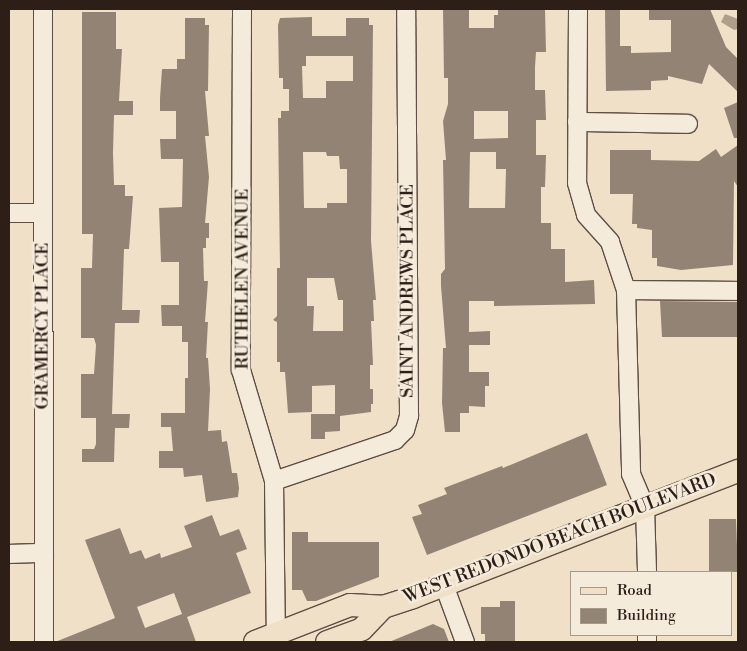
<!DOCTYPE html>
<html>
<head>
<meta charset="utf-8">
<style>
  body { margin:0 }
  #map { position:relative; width:747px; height:651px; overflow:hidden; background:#f0e0c8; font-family:"Libre Bodoni",serif }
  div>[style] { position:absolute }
  .water>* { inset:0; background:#ae9e8c }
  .building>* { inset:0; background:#938374 }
  .roads { filter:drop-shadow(1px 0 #5e4e44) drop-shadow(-1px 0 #5e4e44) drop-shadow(0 1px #5e4e44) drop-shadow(0 -1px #5e4e44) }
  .minor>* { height:18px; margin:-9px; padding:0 9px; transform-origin:9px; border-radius:9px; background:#f5ebdb }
  .major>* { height:22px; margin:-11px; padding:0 11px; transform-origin:11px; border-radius:11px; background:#f0e0c8 }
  span { translate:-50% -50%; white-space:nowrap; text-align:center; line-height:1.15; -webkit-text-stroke:5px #f5ebdb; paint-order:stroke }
  .street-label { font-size:18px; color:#2e1e18 }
  .frame { position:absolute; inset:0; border:10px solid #2e1e18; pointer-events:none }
  .legend { position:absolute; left:570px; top:571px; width:162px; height:65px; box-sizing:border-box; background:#f5ebdb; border:1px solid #a5998d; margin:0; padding:6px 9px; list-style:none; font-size:15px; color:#2e1e18 }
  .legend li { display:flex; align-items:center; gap:10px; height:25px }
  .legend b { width:25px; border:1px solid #a5998d }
</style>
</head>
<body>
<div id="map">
  <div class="water">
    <i style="clip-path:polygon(725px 14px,738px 19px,738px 29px,734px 30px,721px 22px)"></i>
  </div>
  <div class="building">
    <i style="clip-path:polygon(evenodd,443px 9px,469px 9px,469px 28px,494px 28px,494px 15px,498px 15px,498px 10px,545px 9px,546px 52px,536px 52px,535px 67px,535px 90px,545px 90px,546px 120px,536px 120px,536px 155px,546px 155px,545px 187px,541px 187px,541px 223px,551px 223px,551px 249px,565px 249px,565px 282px,594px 280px,595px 304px,494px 306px,494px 301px,469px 301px,469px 332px,490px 331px,490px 345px,469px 345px,469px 372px,489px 372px,489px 386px,485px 386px,485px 407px,469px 406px,469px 413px,460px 413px,460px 432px,445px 432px,442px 403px,443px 348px,446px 348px,441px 286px,441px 274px,445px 269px,443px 160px,446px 160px,443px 121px,448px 104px,448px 78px,444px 78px,443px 9px,474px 111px,508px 111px,508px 138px,474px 139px,474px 111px,443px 9px,470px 152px,496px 152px,496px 169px,506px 169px,505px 208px,469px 208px,470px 152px)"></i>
    <i style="clip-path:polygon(605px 9px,620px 9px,620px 46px,631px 46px,631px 53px,671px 52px,671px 20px,649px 20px,649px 9px,710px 9px,726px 47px,738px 59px,738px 92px,709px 64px,702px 84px,668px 76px,668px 80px,651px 81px,651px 90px,606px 91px)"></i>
    <i style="clip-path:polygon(82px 12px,116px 12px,116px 49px,122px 49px,119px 101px,133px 101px,133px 115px,114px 115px,113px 153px,114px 185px,125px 185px,125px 196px,133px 196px,129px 249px,124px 249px,122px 310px,140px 310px,139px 323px,115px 323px,112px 414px,130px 414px,129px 428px,115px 428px,114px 462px,82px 462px,82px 449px,94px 449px,96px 444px,96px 418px,81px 418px,81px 374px,94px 374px,96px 345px,94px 338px,81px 338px,81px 268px,92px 268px,93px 234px,82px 234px)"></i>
    <i style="clip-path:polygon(evenodd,312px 17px,312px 36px,346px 36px,346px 18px,369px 18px,369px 25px,373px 25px,371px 241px,376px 300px,373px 300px,374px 321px,371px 321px,373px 365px,370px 365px,370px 389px,373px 389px,373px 404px,371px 404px,371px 412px,340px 416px,340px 431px,325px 432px,325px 439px,311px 439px,311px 414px,335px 414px,335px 385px,312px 386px,312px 412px,288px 413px,285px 372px,280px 372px,280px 362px,277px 362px,277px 322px,273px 320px,277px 316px,277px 268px,280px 268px,278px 118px,281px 118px,281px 111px,289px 111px,289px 89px,283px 89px,283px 78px,279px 78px,278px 25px,280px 18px,312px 17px,306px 56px,353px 56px,353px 81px,326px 81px,326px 98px,303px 98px,302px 66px,306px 66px,306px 56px,312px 17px,303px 152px,326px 152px,327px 156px,339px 156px,340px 169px,347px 169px,347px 203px,327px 203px,327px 208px,304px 208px,303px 152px,312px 17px,307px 278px,334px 278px,338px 300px,343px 300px,343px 331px,313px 331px,314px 306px,307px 306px,307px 278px)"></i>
    <i style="clip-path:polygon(185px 18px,205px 18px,205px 25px,209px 25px,208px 91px,205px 91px,209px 136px,205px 136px,209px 177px,205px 223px,209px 223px,209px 238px,206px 238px,206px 248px,203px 248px,204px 281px,208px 281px,205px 322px,208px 322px,206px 358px,208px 358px,210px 389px,208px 431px,221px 430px,222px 442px,227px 441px,232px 473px,237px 473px,239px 488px,238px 497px,206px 502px,202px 475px,184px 477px,183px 468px,159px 468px,159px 451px,173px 451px,171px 427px,161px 427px,161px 413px,185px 413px,185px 378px,188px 378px,188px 342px,182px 342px,182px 326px,162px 326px,161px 305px,179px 305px,179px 262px,161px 262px,159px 208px,182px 207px,183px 159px,161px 159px,160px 139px,176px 139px,176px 111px,160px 111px,160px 98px,162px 69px,177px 69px,177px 59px,185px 59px)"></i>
    <i style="clip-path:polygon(738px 102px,738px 138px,734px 138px,724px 108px)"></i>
    <i style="clip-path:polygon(738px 145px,738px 187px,734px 181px,733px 265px,681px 270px,657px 266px,657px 258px,652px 258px,652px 230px,637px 228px,637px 224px,632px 224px,633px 194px,610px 194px,610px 150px,651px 150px,651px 160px,699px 161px,716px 149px,721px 157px)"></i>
    <i style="clip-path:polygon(660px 301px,738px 302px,738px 337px,662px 337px)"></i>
    <i style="clip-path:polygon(587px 433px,607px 485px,427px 555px,412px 517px,422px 514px,418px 505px,447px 494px,444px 488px,502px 466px,503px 468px)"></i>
    <i style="clip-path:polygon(evenodd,212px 515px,220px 536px,239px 529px,247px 549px,236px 553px,251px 593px,187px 617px,196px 642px,55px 642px,115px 618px,85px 540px,120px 528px,130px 554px,141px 550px,145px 559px,160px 553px,161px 558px,192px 547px,184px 526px,212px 515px,174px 593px,182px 614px,145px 628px,137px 607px,174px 593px)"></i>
    <i style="clip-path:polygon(709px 519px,736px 519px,738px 572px,709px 572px)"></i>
    <i style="clip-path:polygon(292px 532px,308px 532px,308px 542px,379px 542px,379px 577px,316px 601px,307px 601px,302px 590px,292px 590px)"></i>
    <i style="clip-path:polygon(500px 601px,515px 601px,515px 642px,485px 642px,485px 634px,481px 634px,481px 607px,500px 607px)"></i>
    <i style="clip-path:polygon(433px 624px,444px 629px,449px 642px,389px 642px)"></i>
  </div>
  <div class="roads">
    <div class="minor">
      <i style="left:43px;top:9px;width:633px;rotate:89.91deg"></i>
      <i style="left:242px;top:9px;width:361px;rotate:90.2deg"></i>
      <i style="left:241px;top:370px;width:116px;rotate:73.4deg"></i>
      <i style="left:274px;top:481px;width:153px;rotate:89.3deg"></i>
      <i style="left:578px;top:9px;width:174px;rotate:90.3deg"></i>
      <i style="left:577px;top:183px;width:33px;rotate:74deg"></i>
      <i style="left:586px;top:215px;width:36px;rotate:48deg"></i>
      <i style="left:610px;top:242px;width:51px;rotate:71.6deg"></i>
      <i style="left:626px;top:290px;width:184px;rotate:88.4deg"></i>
      <i style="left:631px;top:474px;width:36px;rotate:67deg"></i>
      <i style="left:645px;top:507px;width:65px;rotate:88.2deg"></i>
      <i style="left:577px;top:122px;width:111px;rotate:1deg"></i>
      <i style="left:9px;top:213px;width:34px"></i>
      <i style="left:626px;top:290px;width:112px;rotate:0.5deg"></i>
      <i style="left:274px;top:481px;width:128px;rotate:-18.7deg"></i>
      <i style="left:395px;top:440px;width:14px;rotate:-45deg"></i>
      <i style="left:405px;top:430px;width:15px;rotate:-74deg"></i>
      <i style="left:409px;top:416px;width:407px;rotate:-90.4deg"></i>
      <i style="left:9px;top:554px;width:35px;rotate:-2deg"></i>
      <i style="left:444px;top:585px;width:61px;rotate:69.8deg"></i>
      <i style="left:647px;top:642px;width:7px;rotate:-90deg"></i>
    </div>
    <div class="major">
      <i style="left:255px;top:642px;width:102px;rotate:-21.3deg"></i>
      <i style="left:350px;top:605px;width:33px;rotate:3deg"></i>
      <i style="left:383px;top:607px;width:32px;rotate:-18deg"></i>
      <i style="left:413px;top:597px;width:349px;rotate:-21.2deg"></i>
      <i style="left:327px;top:642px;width:37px;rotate:-20deg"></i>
      <i style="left:362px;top:629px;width:30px;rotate:-46deg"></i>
    </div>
  </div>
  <div class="street-label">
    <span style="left:243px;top:279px;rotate:-90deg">RUTHELEN AVENUE</span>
    <span style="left:408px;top:291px;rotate:-90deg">SAINT ANDREWS PLACE</span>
    <span style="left:43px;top:326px;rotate:-90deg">GRAMERCY PLACE</span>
    <span style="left:560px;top:539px;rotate:-21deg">WEST REDONDO BEACH BOULEVARD</span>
  </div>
  <div class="frame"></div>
  <ul class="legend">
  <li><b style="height:6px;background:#f0e0c8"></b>Road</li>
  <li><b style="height:14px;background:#938374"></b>Building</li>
  </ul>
</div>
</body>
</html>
